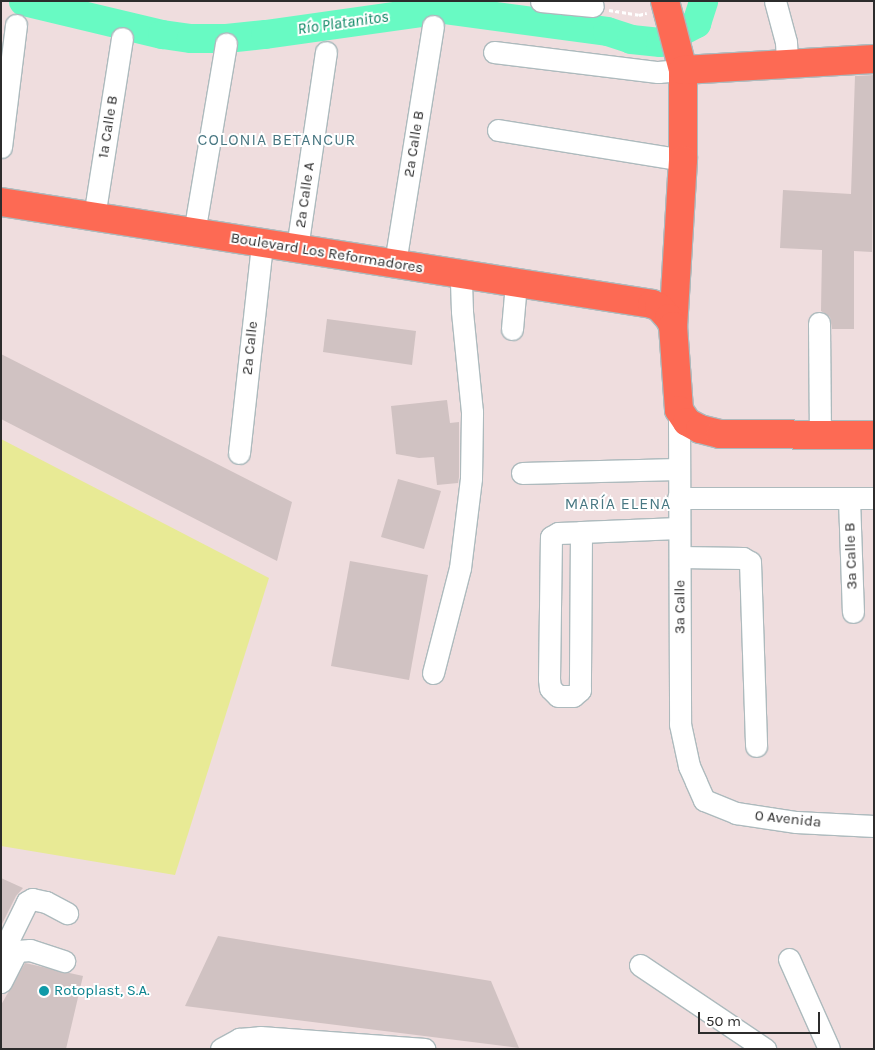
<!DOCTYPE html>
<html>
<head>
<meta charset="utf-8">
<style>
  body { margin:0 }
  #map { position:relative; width:875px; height:1050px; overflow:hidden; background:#efddde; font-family:Karla,sans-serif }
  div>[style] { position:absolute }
  .green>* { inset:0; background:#e8ea95 }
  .river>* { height:29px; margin:-14.5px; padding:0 14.5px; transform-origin:14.5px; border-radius:14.5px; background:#68fac3 }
  .building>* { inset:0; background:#d0c2c2 }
  .path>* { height:3px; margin-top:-1.5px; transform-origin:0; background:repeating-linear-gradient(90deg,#fff 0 4px,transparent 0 6.5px) }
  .roads { filter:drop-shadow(1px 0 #adbabd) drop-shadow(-1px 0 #adbabd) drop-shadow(0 1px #adbabd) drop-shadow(0 -1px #adbabd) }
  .minor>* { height:21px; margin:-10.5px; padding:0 10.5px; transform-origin:10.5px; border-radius:10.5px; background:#fff }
  .major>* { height:28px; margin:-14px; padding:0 14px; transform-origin:14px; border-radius:14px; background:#fd6a54 }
  .dots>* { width:14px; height:14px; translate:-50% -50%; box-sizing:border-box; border:2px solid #fff; border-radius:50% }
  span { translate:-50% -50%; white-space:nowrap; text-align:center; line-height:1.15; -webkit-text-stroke:4px #fff; paint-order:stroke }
  .street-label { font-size:15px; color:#2c2c2c }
  .culture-label { font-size:15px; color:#0d838f }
  .left { translate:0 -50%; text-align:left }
  .water-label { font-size:16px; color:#05845f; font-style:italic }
  .neighbourhood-label { font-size:16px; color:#487782; letter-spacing:1px }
  .frame { position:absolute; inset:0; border:2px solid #2c2c2c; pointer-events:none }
  .scale { position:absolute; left:698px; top:1012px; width:122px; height:22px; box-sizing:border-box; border:2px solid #2c2c2c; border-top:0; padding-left:6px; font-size:15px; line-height:18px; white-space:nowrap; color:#2c2c2c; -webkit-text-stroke:4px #fff; paint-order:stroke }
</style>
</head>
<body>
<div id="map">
  <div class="green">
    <i style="clip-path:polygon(1px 439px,269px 578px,175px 875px,1px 846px)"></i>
  </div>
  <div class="river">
    <i style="left:23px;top:1px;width:143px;rotate:13.4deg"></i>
    <i style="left:162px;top:34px;width:29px;rotate:8deg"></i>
    <i style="left:191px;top:38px;width:35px"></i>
    <i style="left:226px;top:38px;width:39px;rotate:-6deg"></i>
    <i style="left:265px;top:34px;width:180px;rotate:-8deg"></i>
    <i style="left:443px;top:9px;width:165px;rotate:7.6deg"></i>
    <i style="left:607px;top:31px;width:25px;rotate:18deg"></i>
    <i style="left:631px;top:39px;width:29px;rotate:6deg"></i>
    <i style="left:660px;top:42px;width:41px;rotate:-27.8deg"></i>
    <i style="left:696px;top:23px;width:23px;rotate:-72deg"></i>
  </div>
  <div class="building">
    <i style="clip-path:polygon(874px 75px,872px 252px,854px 251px,854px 329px,832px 329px,830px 317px,821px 311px,822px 250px,780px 248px,783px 190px,851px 194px,855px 76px)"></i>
    <i style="clip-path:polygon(327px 319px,416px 331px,412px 365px,323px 352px)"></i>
    <i style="clip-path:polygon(1px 354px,292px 502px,277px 561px,1px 419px)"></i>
    <i style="clip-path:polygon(447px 400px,450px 423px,459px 422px,459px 477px,458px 483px,437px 485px,434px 457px,419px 458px,396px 454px,391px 406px)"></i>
    <i style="clip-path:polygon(398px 479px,441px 491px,424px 549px,381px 537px)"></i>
    <i style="clip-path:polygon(350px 561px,428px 575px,409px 680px,331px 666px)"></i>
    <i style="clip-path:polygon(1px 878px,23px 888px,16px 896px,1px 926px)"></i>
    <i style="clip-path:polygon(218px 936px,491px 981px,519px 1048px,185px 1006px)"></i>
    <i style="clip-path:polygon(25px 963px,83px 976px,66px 1049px,1px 1049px,1px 1005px)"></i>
  </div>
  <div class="path">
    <i style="left:609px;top:10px;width:30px;rotate:9deg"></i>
    <i style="left:639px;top:15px;width:8px;rotate:-14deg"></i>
  </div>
  <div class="roads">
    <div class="minor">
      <i style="left:541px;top:1px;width:52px;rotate:5.5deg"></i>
      <i style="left:775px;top:1px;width:42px;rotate:75deg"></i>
      <i style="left:786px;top:42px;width:20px;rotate:87deg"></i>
      <i style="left:494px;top:52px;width:165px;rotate:7deg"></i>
      <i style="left:658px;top:72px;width:25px;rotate:-5deg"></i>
      <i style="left:498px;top:130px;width:187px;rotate:9.2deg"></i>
      <i style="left:1px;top:147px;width:123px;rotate:-83deg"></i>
      <i style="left:94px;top:217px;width:181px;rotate:-81.1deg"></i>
      <i style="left:194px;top:233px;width:192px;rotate:-80.4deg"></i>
      <i style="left:297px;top:248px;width:198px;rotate:-81.6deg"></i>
      <i style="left:395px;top:263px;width:240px;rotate:-80.9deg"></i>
      <i style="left:819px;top:323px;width:112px;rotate:89.5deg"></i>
      <i style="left:512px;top:329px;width:46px;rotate:-85deg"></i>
      <i style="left:679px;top:410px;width:314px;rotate:89.8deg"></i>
      <i style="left:680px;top:724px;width:43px;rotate:77.9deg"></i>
      <i style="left:689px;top:766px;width:17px;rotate:66deg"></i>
      <i style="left:696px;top:782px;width:20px;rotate:66deg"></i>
      <i style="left:704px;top:800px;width:35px;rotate:22deg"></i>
      <i style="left:736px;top:813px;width:61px;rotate:8.5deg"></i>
      <i style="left:796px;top:822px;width:78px;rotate:2.9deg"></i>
      <i style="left:239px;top:453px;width:211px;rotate:-83.7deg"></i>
      <i style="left:522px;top:473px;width:156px;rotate:-1.5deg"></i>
      <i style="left:678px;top:498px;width:194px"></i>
      <i style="left:849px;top:499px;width:113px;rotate:88deg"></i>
      <i style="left:581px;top:532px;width:158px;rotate:90.4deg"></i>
      <i style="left:580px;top:690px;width:9px;rotate:139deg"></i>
      <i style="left:573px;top:696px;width:15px;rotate:180deg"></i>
      <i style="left:558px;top:696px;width:11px;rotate:-135deg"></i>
      <i style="left:550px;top:688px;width:9px;rotate:-96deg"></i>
      <i style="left:549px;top:679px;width:142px;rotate:-89.2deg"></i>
      <i style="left:551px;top:537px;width:8px;rotate:-30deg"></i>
      <i style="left:558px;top:533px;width:23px;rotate:-2deg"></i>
      <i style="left:581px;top:532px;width:97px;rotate:-2.4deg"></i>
      <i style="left:680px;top:557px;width:63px;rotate:0.9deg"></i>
      <i style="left:743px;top:558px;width:8px;rotate:30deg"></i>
      <i style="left:750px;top:562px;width:184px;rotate:88.1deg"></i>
      <i style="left:433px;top:673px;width:108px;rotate:-75.6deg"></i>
      <i style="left:460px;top:568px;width:91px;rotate:-83deg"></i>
      <i style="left:471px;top:478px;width:66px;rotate:-89.1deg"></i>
      <i style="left:472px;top:412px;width:101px;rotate:-95.7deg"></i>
      <i style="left:462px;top:311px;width:37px;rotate:-92deg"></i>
      <i style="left:1px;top:955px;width:59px;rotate:-63.9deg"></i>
      <i style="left:27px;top:902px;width:6px;rotate:-31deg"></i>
      <i style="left:32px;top:899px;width:14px;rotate:12deg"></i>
      <i style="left:46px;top:902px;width:24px;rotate:28deg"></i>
      <i style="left:789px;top:959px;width:98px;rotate:66deg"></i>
      <i style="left:640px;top:965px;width:151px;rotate:33.9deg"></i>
      <i style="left:1px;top:982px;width:35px;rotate:-63deg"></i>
      <i style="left:17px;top:951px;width:13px;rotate:-4deg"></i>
      <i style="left:30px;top:950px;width:36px;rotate:18deg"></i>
      <i style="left:221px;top:1049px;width:21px;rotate:-29deg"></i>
      <i style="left:239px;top:1039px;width:21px;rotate:-5deg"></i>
      <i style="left:260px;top:1037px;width:165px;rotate:4.2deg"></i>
    </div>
    <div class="major">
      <i style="left:665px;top:1px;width:71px;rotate:75.4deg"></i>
      <i style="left:683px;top:70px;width:90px;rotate:90deg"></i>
      <i style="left:683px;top:160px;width:166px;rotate:93.4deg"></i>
      <i style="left:683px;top:70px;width:191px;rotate:-3.3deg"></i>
      <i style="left:1px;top:202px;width:659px;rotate:8.9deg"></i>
      <i style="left:652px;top:304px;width:8px;rotate:23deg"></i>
      <i style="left:659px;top:307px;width:15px;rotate:48deg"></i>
      <i style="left:669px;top:318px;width:9px;rotate:63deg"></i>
      <i style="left:673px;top:326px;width:84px;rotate:85.9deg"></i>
      <i style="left:679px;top:410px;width:14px;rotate:56deg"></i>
      <i style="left:687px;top:422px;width:15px;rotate:28deg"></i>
      <i style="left:700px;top:429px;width:21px;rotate:14deg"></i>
      <i style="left:720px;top:434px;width:154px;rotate:0.4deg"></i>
    </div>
  </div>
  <div class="dots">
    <i style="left:44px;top:991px;background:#0f9aa8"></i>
  </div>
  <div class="street-label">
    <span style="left:108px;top:127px;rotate:-81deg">1a Calle B</span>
    <span style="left:414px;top:144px;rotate:-81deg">2a Calle B</span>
    <span style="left:305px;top:195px;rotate:-82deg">2a Calle A</span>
    <span style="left:327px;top:253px;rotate:9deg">Boulevard Los Reformadores</span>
    <span style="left:250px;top:348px;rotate:-84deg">2a Calle</span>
    <span style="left:851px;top:556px;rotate:-92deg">3a Calle B</span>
    <span style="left:680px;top:607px;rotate:-90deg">3a Calle</span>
    <span style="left:788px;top:819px;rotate:6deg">0 Avenida</span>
  </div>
  <div class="culture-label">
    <span class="left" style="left:54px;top:991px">Rotoplast, S.A.</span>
  </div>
  <div class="water-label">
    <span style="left:343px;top:23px;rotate:-8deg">Río Platanitos</span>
  </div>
  <div class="neighbourhood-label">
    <span style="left:277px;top:140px">COLONIA BETANCUR</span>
    <span style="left:618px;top:504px">MARÍA ELENA</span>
  </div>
  <div class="frame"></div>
  <div class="scale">50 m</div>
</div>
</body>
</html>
